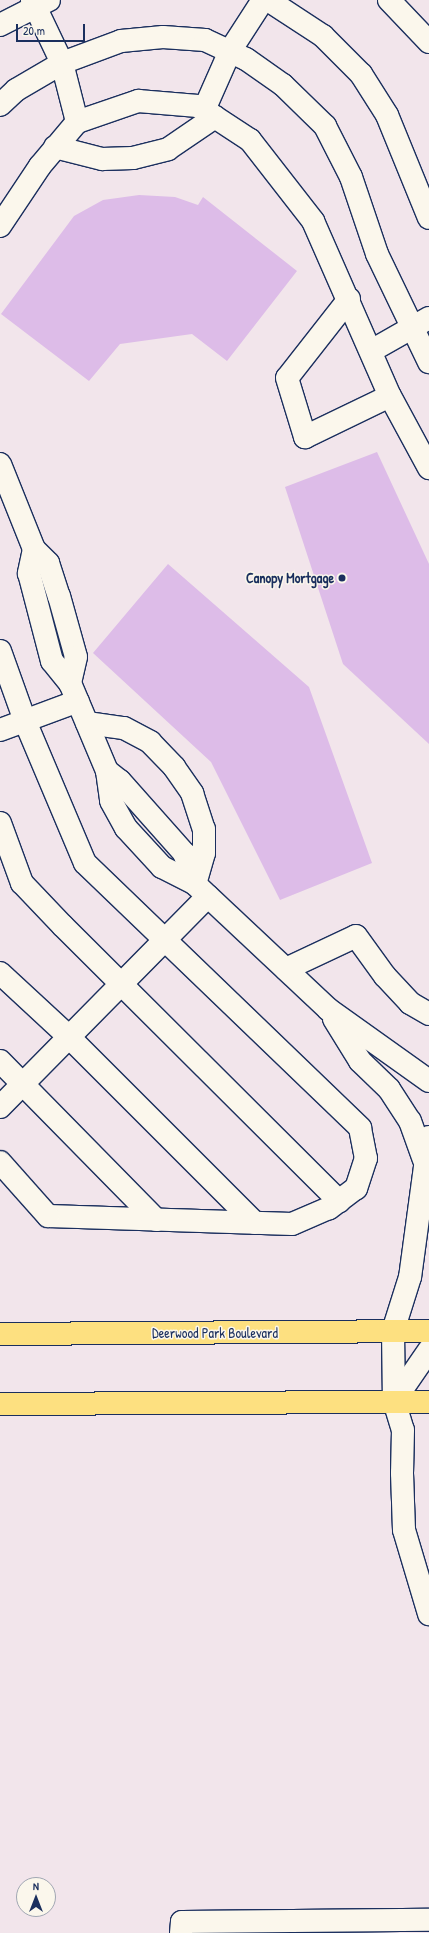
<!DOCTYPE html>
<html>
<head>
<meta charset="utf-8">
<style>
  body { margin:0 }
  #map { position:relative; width:429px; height:1933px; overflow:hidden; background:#fbf7ec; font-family:"Patrick Hand",sans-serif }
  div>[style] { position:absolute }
  .built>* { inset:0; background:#f2e5eb }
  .building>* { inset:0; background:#ddbce8 }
  .roads { filter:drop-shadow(1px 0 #1b2f5e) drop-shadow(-1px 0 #1b2f5e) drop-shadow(0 1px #1b2f5e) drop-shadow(0 -1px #1b2f5e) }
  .minor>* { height:22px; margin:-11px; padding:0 11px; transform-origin:11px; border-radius:11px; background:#fbf7ec }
  .major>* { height:22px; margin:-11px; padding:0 11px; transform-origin:11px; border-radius:11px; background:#fde080 }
  .dots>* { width:11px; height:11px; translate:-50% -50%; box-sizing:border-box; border:2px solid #fbf7ec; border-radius:50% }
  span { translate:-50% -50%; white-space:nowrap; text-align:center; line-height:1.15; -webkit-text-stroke:3px #fbf7ec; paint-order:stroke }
  .poi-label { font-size:14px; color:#1b2f5e; font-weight:700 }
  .right { translate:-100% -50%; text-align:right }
  .street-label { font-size:14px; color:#1b2f5e }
  .north { position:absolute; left:16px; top:1877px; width:40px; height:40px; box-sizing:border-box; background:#fbf7ec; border:1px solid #a1a7b3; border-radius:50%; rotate:0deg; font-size:11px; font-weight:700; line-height:16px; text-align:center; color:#1b2f5e }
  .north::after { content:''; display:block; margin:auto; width:14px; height:18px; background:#1b2f5e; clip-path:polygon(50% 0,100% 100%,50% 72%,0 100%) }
  .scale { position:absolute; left:16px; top:24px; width:69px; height:18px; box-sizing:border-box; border:2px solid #1b2f5e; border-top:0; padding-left:5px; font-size:12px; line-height:14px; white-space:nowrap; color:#1b2f5e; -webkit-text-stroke:3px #fbf7ec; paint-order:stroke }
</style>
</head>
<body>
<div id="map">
  <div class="built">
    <i style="clip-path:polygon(evenodd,0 0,429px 0,429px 1933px,0 1933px,0 0,24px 1885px,48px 1885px,48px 1909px,24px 1909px,24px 1885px)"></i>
  </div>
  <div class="building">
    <i style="clip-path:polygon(139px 195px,175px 197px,198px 205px,203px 197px,297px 271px,227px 361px,192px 334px,120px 344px,89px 381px,1px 314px,74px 216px,103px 200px)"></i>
    <i style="clip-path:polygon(377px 452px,429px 564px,429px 744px,343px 664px,285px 487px)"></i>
    <i style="clip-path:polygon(168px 564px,309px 687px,372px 863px,280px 900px,211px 762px,93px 653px)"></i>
  </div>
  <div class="roads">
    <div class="minor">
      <i style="left:32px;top:0;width:70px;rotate:64.5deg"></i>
      <i style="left:62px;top:63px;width:61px;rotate:75.7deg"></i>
      <i style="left:268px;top:0;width:66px;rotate:33.2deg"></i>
      <i style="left:323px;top:36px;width:54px;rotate:45deg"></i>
      <i style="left:361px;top:74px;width:49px;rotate:57.6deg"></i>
      <i style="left:387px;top:115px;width:111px;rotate:67.8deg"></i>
      <i style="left:389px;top:0;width:58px;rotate:46.4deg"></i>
      <i style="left:0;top:25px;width:55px;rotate:-27deg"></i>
      <i style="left:0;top:105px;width:22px;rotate:-43deg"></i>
      <i style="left:16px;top:90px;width:53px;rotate:-30.4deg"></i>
      <i style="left:62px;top:63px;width:63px;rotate:-20.4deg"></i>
      <i style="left:121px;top:41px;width:42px;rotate:-5.4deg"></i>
      <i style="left:163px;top:37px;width:42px;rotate:4.1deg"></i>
      <i style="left:205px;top:40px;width:45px;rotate:24.9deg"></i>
      <i style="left:246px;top:59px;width:45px;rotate:35.1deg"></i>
      <i style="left:283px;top:85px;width:59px;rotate:44.3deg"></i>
      <i style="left:325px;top:126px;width:57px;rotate:63deg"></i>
      <i style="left:351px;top:177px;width:81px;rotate:71.3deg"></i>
      <i style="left:377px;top:254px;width:120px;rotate:64.3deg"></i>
      <i style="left:204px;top:110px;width:64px;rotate:-66.2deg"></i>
      <i style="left:230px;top:51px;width:61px;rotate:-57.1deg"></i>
      <i style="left:55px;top:147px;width:49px;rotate:14.3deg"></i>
      <i style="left:102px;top:159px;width:31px;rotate:-2deg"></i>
      <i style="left:133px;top:158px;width:36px;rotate:-14deg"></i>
      <i style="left:168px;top:149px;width:57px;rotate:-34.2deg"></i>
      <i style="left:0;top:226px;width:72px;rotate:-56.3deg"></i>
      <i style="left:40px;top:166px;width:57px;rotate:-49.9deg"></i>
      <i style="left:77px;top:122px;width:65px;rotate:-19deg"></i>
      <i style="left:138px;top:101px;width:60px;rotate:4.8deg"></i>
      <i style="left:198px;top:106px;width:62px;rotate:33.2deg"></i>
      <i style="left:250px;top:140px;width:103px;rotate:52.1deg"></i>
      <i style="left:313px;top:221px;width:191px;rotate:66.3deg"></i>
      <i style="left:390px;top:396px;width:82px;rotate:61.6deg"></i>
      <i style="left:349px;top:299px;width:100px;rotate:128.1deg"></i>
      <i style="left:287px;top:378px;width:62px;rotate:73deg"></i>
      <i style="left:305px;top:437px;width:94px;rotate:-25.8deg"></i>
      <i style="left:371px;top:351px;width:67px;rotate:-29.6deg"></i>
      <i style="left:0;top:464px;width:92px;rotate:68.2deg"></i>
      <i style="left:34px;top:549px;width:20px;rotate:45deg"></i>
      <i style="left:48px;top:563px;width:35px;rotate:72deg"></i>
      <i style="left:59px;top:596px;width:63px;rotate:74.4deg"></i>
      <i style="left:76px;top:657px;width:27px;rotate:103deg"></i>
      <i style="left:34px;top:549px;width:25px;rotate:102deg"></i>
      <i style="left:29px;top:573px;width:91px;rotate:75.4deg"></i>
      <i style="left:52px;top:661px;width:28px;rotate:51deg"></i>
      <i style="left:70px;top:683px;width:95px;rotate:67.2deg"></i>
      <i style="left:107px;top:771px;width:30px;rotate:82deg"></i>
      <i style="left:111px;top:801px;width:31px;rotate:61deg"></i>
      <i style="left:126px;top:828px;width:53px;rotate:47.3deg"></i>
      <i style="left:162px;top:867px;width:37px;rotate:27deg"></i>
      <i style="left:195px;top:884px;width:183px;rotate:43.2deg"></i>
      <i style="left:328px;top:1009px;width:124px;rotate:35.5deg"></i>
      <i style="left:0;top:651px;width:74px;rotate:70.3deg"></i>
      <i style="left:25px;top:721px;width:154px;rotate:67.1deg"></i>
      <i style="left:85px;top:863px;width:382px;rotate:43.9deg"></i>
      <i style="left:360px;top:1128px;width:31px;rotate:79deg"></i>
      <i style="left:366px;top:1158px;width:32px;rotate:108deg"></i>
      <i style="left:356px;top:1188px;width:34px;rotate:143deg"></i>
      <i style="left:329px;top:1208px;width:40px;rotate:156.6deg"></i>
      <i style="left:292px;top:1224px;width:244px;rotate:-178.1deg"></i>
      <i style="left:48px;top:1216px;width:72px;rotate:-131.6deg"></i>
      <i style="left:87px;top:723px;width:37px;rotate:8deg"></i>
      <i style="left:124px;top:728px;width:30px;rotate:28deg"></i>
      <i style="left:150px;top:742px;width:35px;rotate:46deg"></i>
      <i style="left:174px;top:767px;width:32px;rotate:55deg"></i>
      <i style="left:192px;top:793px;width:38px;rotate:72deg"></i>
      <i style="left:204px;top:829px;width:24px;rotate:90deg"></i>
      <i style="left:204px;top:853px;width:32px;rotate:106deg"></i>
      <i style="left:0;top:730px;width:83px;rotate:-20.4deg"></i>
      <i style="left:107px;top:771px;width:16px;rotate:38deg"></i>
      <i style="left:120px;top:781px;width:96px;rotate:48.4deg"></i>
      <i style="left:184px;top:853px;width:33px;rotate:70deg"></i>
      <i style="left:0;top:823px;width:64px;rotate:69.9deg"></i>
      <i style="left:22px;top:883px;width:59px;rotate:46.4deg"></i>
      <i style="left:63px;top:926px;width:390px;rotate:44.9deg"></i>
      <i style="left:286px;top:969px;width:77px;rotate:-25.2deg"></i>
      <i style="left:356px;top:936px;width:49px;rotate:54.1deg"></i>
      <i style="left:385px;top:976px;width:37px;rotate:47deg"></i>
      <i style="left:410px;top:1003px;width:22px;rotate:30deg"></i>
      <i style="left:0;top:973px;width:94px;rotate:42.8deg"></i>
      <i style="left:69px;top:1037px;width:263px;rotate:45deg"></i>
      <i style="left:334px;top:1019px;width:49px;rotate:58.2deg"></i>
      <i style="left:360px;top:1061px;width:40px;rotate:44deg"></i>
      <i style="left:389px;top:1089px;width:38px;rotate:57deg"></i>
      <i style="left:410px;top:1121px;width:41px;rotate:70.3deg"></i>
      <i style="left:0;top:1061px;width:223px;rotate:45.5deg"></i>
      <i style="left:0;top:1107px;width:296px;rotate:-45.4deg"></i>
      <i style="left:429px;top:1137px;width:141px;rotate:97.7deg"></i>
      <i style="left:410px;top:1277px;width:57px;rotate:107.5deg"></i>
      <i style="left:393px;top:1331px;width:70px;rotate:89.2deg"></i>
      <i style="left:394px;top:1401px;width:30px;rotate:73deg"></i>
      <i style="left:403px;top:1430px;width:43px;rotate:91.3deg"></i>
      <i style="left:402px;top:1473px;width:57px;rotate:88deg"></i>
      <i style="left:404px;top:1530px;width:88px;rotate:73.4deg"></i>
      <i style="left:394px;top:1401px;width:62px;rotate:-55.5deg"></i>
      <i style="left:181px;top:1933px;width:11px;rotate:-85deg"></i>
      <i style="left:182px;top:1922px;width:247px;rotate:-0.5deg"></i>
    </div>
    <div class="major">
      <i style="left:0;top:1334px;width:429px;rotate:-0.4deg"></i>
      <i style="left:0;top:1404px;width:429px;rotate:-0.3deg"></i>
    </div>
  </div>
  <div class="dots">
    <i style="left:342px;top:578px;background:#1b2f5e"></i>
  </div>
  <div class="poi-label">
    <span class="right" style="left:334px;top:578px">Canopy Mortgage</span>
  </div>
  <div class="street-label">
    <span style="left:215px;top:1333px">Deerwood Park Boulevard</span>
  </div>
  <div class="north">N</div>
  <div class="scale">20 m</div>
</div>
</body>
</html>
